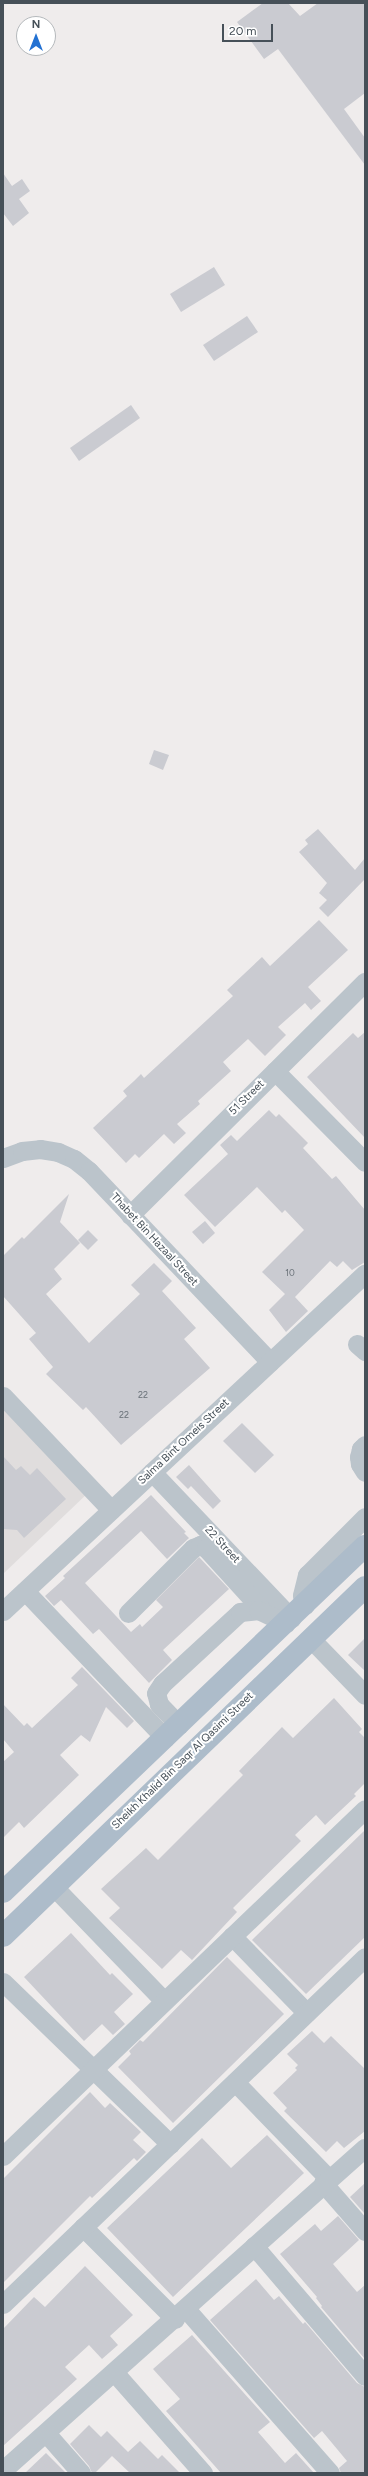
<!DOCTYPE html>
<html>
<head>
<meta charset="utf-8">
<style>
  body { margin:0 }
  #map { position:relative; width:368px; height:2476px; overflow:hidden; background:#efecec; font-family:Figtree,sans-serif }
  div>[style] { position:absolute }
  .education>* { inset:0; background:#e0dddd }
  .building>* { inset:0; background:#cacbd1 }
  .minor>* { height:19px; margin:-9.5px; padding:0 9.5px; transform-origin:9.5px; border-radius:9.5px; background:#bbc4cb }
  .major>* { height:22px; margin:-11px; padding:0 11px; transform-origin:11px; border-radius:11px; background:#adbcca }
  span { translate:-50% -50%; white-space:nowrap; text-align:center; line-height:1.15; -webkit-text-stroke:4px #fff; paint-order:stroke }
  .number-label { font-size:9px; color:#676f76 }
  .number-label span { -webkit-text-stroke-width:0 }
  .street-label { font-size:11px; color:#465058 }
  .frame { position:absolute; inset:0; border:4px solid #465058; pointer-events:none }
  .north { position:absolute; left:16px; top:16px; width:40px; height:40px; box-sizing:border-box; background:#fff; border:1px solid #b5b9bc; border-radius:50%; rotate:0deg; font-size:11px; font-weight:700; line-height:16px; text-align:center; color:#465058 }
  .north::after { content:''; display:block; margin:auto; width:14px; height:18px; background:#2371d2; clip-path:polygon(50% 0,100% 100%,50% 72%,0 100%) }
  .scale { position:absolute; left:222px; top:24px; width:51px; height:18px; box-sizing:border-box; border:2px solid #465058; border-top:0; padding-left:5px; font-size:12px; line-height:14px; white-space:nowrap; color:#465058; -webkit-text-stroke:3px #fff; paint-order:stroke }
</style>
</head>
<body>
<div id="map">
  <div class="education">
    <i style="clip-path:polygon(3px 1405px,89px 1492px,3px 1574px)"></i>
  </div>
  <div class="building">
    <i style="clip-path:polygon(263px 3px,288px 3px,300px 16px,318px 3px,365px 3px,365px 93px,344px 109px,365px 138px,365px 165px,278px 49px,264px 59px,237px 22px)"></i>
    <i style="clip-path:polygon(3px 173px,12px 186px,22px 179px,30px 191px,19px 199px,29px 213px,13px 226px,3px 213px)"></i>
    <i style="clip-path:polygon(214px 267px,225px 285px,181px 312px,170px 294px)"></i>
    <i style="clip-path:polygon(247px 316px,258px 332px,214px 361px,203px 345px)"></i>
    <i style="clip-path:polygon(131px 405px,140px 418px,79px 461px,70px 448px)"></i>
    <i style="clip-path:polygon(154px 750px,169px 755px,163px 770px,149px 764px)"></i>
    <i style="clip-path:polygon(318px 829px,355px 870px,365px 858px,365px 879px,328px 917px,319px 908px,327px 900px,319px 893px,327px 883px,299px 852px,308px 844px,305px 840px)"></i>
    <i style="clip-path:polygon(319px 920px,348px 950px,308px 987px,321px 1001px,311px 1010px,305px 1003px,278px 1027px,286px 1035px,265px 1056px,248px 1039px,223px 1062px,231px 1071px,198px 1101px,200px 1104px,177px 1124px,186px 1133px,174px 1144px,164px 1134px,139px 1158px,135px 1154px,126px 1163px,93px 1128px,127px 1096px,123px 1091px,134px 1081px,141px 1074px,144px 1078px,233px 996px,227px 990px,262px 957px,270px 966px)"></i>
    <i style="clip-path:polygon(365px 1032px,365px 1138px,307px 1077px,353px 1033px,358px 1038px)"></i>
    <i style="clip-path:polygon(269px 1110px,276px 1117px,279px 1114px,308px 1143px,303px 1148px,332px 1179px,336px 1176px,365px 1210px,365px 1262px,352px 1270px,343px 1261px,337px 1267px,330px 1261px,295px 1297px,308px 1311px,286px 1332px,269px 1310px,285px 1294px,262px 1272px,304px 1230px,285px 1210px,282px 1213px,257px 1187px,215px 1227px,184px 1195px,228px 1154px,220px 1145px,231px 1135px,237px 1141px)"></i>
    <i style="clip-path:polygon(69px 1194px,60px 1222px,80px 1243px,54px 1269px,62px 1279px,46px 1294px,89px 1343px,140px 1294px,131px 1285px,154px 1263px,172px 1281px,162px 1291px,196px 1328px,184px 1339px,210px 1368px,121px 1445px,86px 1407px,83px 1410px,46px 1374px,53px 1367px,29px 1339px,36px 1333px,3px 1296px,3px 1256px,22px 1237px,24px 1239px)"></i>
    <i style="clip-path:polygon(205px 1221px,215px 1233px,203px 1244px,192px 1232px)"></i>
    <i style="clip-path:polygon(88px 1230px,98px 1240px,88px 1250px,78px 1240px)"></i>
    <i style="clip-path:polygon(242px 1423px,274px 1455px,255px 1473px,223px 1441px)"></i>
    <i style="clip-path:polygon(3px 1456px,16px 1470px,21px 1466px,30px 1475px,37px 1468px,66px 1499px,24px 1538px,17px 1530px,3px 1529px)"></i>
    <i style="clip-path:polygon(189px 1465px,221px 1501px,213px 1509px,191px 1486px,188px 1489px,176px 1477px)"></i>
    <i style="clip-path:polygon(151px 1495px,186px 1532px,184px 1533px,189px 1538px,167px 1559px,141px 1531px,85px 1583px,131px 1632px,140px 1624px,142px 1627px,163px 1607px,156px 1600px,199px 1557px,229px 1589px,163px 1650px,172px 1660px,149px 1683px,99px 1629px,93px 1634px,61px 1600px,54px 1606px,45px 1596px,65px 1578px,63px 1576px)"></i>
    <i style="clip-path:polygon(365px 1638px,365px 1671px,348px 1655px)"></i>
    <i style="clip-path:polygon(82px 1667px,134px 1721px,127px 1728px,106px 1707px,90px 1742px,81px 1735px,60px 1755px,79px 1775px,24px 1828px,19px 1822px,3px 1838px,3px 1762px,14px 1752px,3px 1739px,3px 1704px,24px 1726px,27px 1723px,32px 1728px,78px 1685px,71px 1678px)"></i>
    <i style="clip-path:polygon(334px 1698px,362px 1729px,359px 1732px,365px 1738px,365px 1783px,354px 1794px,356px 1796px,325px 1825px,316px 1815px,295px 1835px,301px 1841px,233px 1908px,237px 1912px,192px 1960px,181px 1950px,162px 1969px,109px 1918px,120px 1908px,101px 1889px,146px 1848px,158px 1860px,243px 1775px,239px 1771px,282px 1727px,293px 1738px)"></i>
    <i style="clip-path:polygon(365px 1830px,365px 1937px,306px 1994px,252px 1940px)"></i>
    <i style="clip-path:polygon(71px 1933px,110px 1975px,112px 1973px,133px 1994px,114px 2012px,125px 2024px,113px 2035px,102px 2024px,84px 2041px,24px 1977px)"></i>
    <i style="clip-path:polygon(227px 1957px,284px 2014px,173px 2123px,118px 2067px,131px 2054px,129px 2051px,140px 2040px,143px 2042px)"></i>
    <i style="clip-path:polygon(312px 2031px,324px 2043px,331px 2036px,365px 2069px,365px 2131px,344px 2148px,337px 2141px,326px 2152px,284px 2111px,287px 2108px,273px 2093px,297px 2070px,295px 2068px,298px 2065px,287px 2054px)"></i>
    <i style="clip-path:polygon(90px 2092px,105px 2108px,110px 2103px,141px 2132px,133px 2140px,146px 2152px,137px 2161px,134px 2158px,92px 2198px,90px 2196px,3px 2283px,3px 2179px)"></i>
    <i style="clip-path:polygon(267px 2135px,304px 2173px,173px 2297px,107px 2228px,202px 2138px,231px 2168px)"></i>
    <i style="clip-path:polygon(365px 2183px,365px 2214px,350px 2197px)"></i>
    <i style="clip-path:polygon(338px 2216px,359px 2240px,333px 2264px,357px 2292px,365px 2285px,365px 2359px,321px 2307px,322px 2306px,316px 2298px,317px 2297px,280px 2254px,315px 2224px,321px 2231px)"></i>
    <i style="clip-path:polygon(85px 2266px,133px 2315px,110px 2336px,118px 2345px,102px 2359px,89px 2345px,65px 2367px,77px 2379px,3px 2446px,3px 2329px,34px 2297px,45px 2307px)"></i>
    <i style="clip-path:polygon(256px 2279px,274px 2300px,279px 2296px,303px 2324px,305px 2322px,357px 2383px,365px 2387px,365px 2473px,341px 2473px,339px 2468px,347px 2461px,322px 2431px,314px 2438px,210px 2320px)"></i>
    <i style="clip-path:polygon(192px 2335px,270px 2422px,258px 2432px,285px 2463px,296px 2453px,314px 2473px,221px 2473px,166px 2411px,180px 2399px,153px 2369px)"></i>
    <i style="clip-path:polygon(89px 2425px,101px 2437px,107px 2431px,128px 2452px,140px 2441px,158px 2459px,162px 2455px,180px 2473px,130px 2473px,112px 2456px,95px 2473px,92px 2473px,89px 2466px,70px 2444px)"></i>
    <i style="clip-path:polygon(46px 2453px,66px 2473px,25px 2473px)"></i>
  </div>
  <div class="minor">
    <i style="left:275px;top:1071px;width:128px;rotate:45.3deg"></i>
    <i style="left:3px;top:1158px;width:20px;rotate:-20deg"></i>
    <i style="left:22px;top:1151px;width:18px;rotate:-6deg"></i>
    <i style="left:40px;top:1149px;width:18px;rotate:9deg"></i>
    <i style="left:58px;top:1152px;width:17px;rotate:24deg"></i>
    <i style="left:74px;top:1159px;width:19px;rotate:39deg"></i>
    <i style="left:89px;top:1171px;width:263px;rotate:46.5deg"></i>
    <i style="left:130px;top:1215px;width:331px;rotate:-44.8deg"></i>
    <i style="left:357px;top:1344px;width:11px;rotate:41deg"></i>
    <i style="left:3px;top:1396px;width:157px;rotate:46.5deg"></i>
    <i style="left:365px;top:1445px;width:6px;rotate:135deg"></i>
    <i style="left:361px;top:1449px;width:8px;rotate:104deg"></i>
    <i style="left:359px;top:1457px;width:7px;rotate:82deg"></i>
    <i style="left:360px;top:1464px;width:9px;rotate:58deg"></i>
    <i style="left:152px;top:1472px;width:202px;rotate:46.4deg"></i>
    <i style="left:25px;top:1591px;width:203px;rotate:46.4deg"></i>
    <i style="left:305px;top:1605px;width:10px;rotate:-107deg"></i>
    <i style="left:302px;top:1595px;width:21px;rotate:-76deg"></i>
    <i style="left:307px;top:1575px;width:82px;rotate:-45deg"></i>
    <i style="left:3px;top:1611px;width:495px;rotate:-43deg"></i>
    <i style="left:128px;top:1613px;width:92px;rotate:-45deg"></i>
    <i style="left:193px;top:1548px;width:8px;rotate:-23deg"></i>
    <i style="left:200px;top:1545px;width:7px;rotate:27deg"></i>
    <i style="left:206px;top:1548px;width:86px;rotate:47.8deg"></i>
    <i style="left:311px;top:1639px;width:78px;rotate:46deg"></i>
    <i style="left:179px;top:1725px;width:29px;rotate:-134deg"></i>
    <i style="left:159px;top:1704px;width:11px;rotate:-105deg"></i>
    <i style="left:156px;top:1693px;width:11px;rotate:-56deg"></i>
    <i style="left:162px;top:1684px;width:106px;rotate:-42.7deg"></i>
    <i style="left:240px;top:1612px;width:18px;rotate:-6deg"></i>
    <i style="left:258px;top:1610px;width:31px;rotate:25deg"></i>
    <i style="left:54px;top:1887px;width:158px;rotate:46deg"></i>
    <i style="left:232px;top:1936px;width:107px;rotate:45.8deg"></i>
    <i style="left:3px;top:1982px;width:233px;rotate:44.1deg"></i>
    <i style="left:235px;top:2082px;width:135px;rotate:45.9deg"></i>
    <i style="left:3px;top:2156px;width:501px;rotate:-43.79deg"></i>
    <i style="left:323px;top:2183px;width:64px;rotate:48.8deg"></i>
    <i style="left:83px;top:2227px;width:130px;rotate:45deg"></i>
    <i style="left:254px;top:2246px;width:171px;rotate:49.5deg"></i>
    <i style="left:3px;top:2304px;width:501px;rotate:-43.79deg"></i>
    <i style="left:186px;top:2309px;width:218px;rotate:48.7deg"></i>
    <i style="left:114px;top:2372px;width:135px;rotate:48.6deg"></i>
    <i style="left:46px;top:2433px;width:53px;rotate:48.8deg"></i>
    <i style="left:3px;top:2470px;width:484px;rotate:-41.7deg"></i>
  </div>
  <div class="major">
    <i style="left:3px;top:1892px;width:501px;rotate:-43.71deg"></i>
    <i style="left:3px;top:1936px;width:503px;rotate:-43.95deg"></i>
  </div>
  <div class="number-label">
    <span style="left:290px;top:1273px">10</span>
    <span style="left:143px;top:1395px">22</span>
    <span style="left:124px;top:1415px">22</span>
  </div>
  <div class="street-label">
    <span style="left:247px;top:1098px;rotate:-45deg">51 Street</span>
    <span style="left:154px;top:1240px;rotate:47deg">Thabet Bin Hazaal Street</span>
    <span style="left:184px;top:1442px;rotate:-43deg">Salma Bint Omeis Street</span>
    <span style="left:222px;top:1545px;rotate:47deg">22 Street</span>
    <span style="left:183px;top:1761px;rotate:-44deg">Sheikh Khalid Bin Saqr Al Qasimi Street</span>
  </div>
  <div class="frame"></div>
  <div class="north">N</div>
  <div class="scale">20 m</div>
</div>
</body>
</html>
